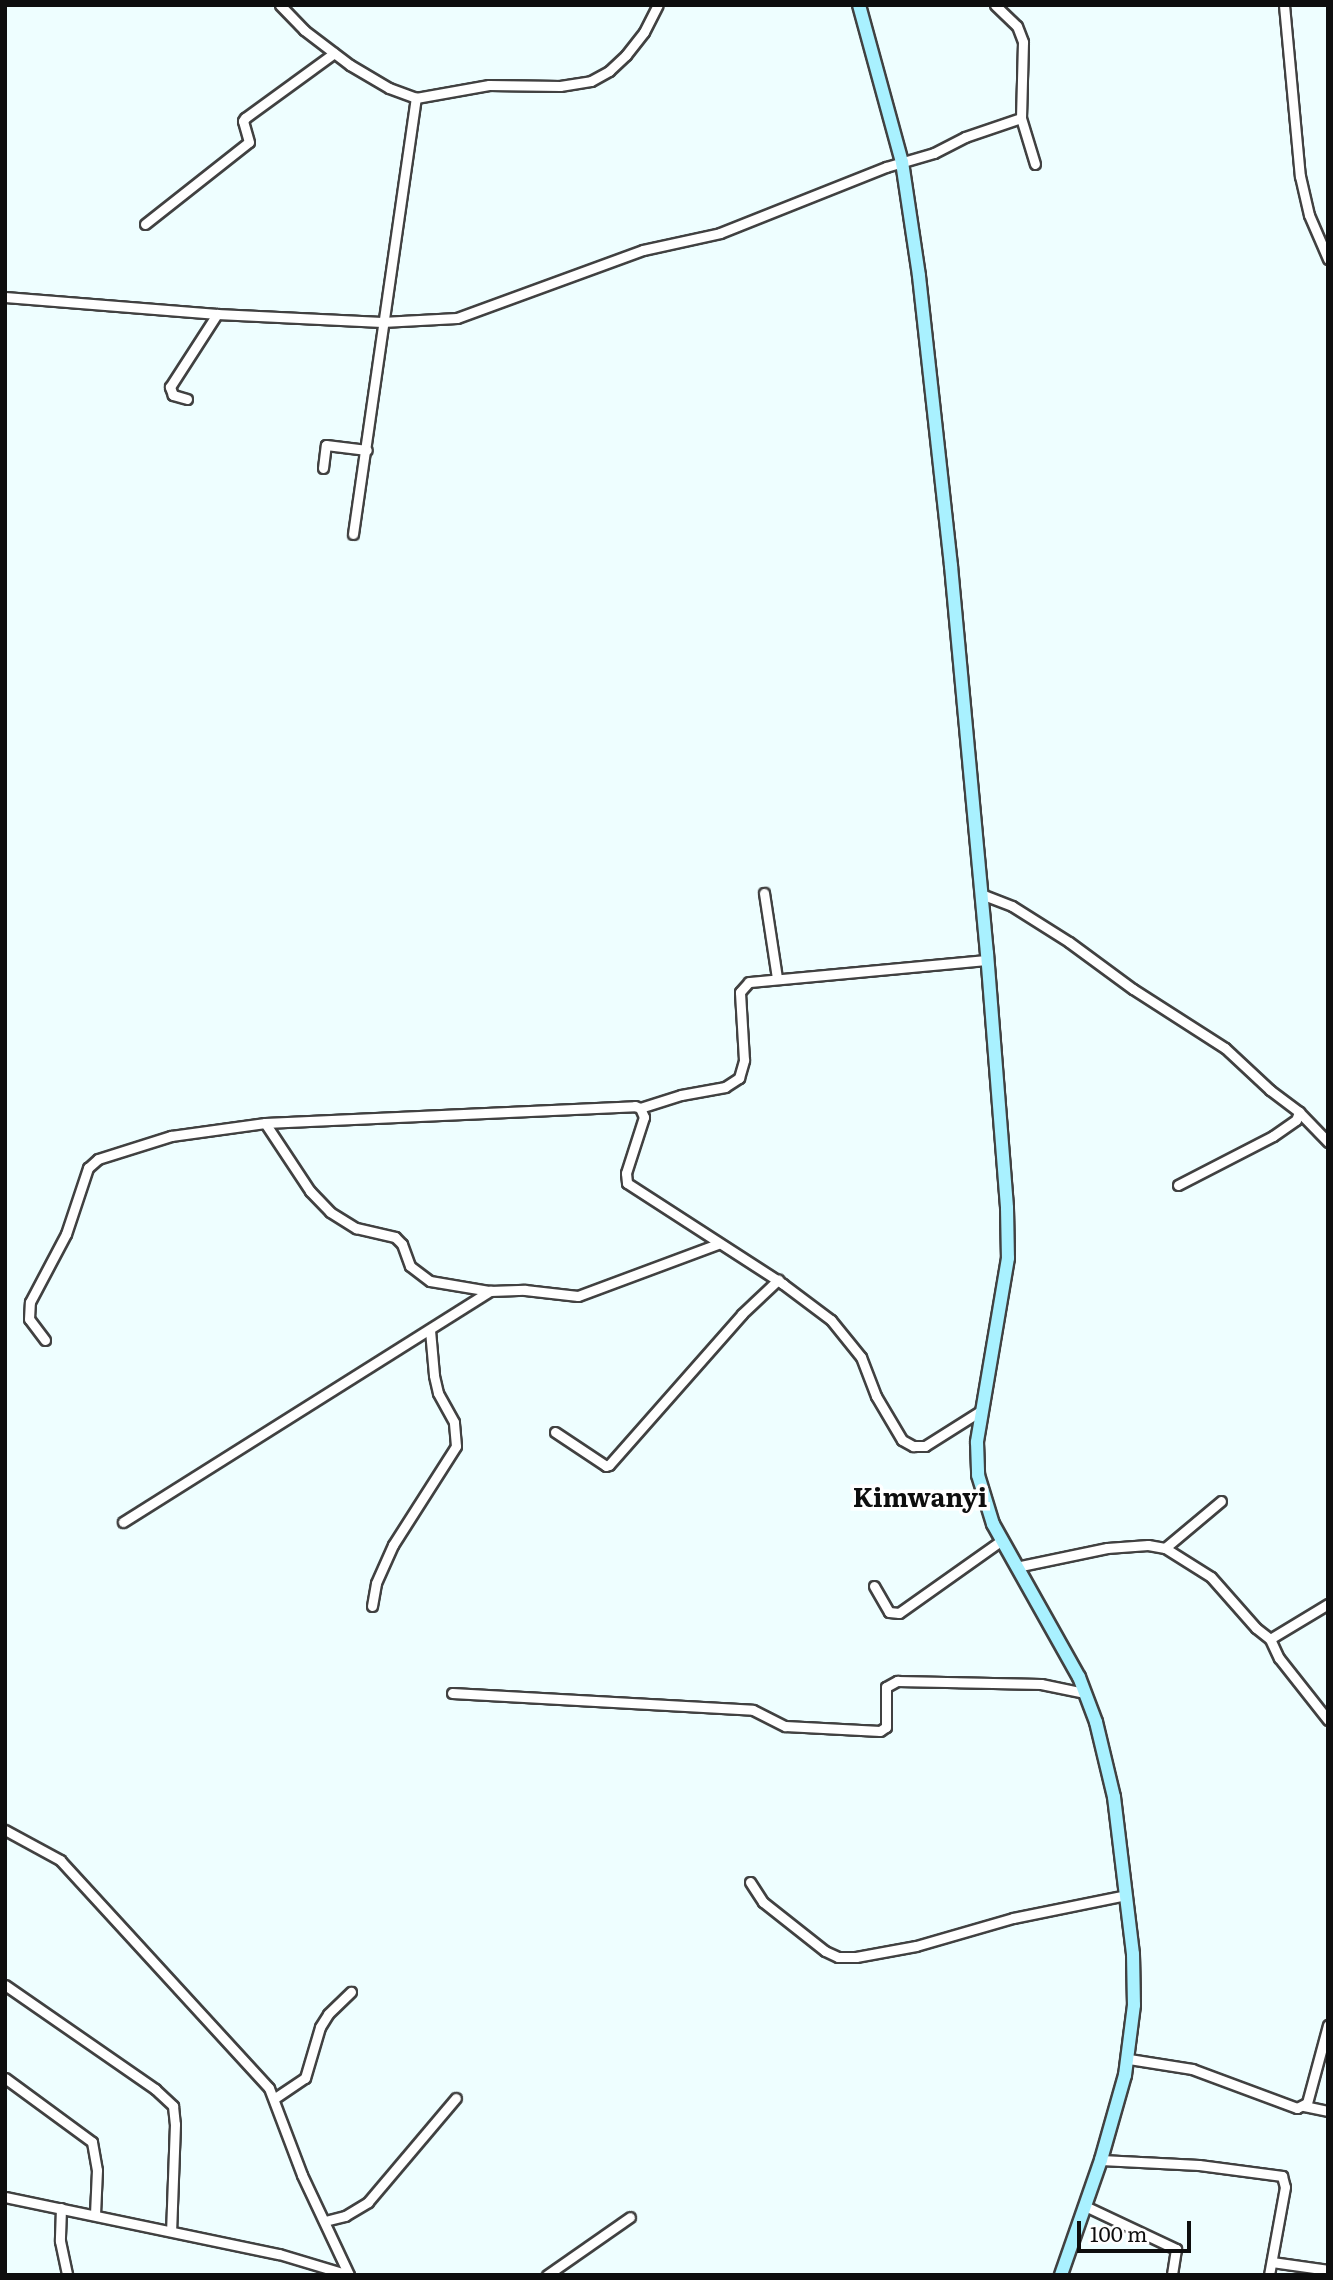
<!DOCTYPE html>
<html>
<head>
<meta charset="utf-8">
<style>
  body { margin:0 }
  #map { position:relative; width:1333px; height:2280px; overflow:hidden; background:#eefeff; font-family:Literata,serif }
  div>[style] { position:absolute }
  .roads { filter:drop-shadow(2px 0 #414141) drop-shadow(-2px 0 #414141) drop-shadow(0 2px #414141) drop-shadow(0 -2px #414141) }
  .street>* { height:9px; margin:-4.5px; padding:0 4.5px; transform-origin:4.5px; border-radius:4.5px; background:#fff }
  .secondary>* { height:12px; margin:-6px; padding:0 6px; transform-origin:6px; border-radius:6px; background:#a9f1ff }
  span { translate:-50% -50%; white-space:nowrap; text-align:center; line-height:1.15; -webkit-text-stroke:7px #fff; paint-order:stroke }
  .quarter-label { font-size:26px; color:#0e0e0e; font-weight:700 }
  .frame { position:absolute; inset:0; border:7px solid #0e0e0e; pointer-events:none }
  .scale { position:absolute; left:1077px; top:2221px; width:114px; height:32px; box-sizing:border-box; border:4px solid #0e0e0e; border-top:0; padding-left:9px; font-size:21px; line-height:24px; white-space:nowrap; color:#0e0e0e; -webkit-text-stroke:5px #fff; paint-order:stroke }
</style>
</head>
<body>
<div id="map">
  <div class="roads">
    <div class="street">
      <i style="left:280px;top:5px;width:35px;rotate:46deg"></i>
      <i style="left:304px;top:30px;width:58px;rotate:37.3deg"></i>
      <i style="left:350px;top:65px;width:45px;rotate:30.5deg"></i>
      <i style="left:389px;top:88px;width:29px;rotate:20deg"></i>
      <i style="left:416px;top:98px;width:74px;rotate:-10.1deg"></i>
      <i style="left:489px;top:85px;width:71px;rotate:0.8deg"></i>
      <i style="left:560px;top:86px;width:31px;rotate:-9deg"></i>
      <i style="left:591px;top:81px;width:21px;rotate:-29deg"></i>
      <i style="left:609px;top:71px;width:23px;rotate:-43deg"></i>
      <i style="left:626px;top:55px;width:29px;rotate:-52deg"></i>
      <i style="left:644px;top:32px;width:30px;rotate:-63deg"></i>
      <i style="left:995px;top:5px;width:30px;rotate:44deg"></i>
      <i style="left:1017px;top:26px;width:17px;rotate:69deg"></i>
      <i style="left:1023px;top:42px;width:76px;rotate:91.5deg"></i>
      <i style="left:1021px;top:118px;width:48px;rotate:73.1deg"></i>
      <i style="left:1284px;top:5px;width:172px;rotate:84.7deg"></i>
      <i style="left:1300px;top:176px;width:40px;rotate:77deg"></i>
      <i style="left:1309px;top:215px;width:48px;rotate:66.6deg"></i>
      <i style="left:145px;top:224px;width:132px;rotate:-38.3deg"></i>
      <i style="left:249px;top:142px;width:22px;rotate:-106deg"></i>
      <i style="left:243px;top:121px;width:4px;rotate:-56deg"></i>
      <i style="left:245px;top:118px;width:110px;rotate:-36.1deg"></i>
      <i style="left:5px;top:297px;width:213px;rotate:4.6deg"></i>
      <i style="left:217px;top:314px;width:165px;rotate:2.8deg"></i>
      <i style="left:382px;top:322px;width:75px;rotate:-3.1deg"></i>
      <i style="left:457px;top:318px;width:198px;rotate:-20.1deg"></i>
      <i style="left:643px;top:250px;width:79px;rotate:-12.4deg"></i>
      <i style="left:720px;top:233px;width:179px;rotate:-21.7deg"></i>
      <i style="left:886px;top:167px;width:50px;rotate:-16.3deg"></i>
      <i style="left:934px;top:153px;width:35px;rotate:-27deg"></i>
      <i style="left:965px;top:137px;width:59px;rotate:-18.7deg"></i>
      <i style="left:187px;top:399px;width:15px;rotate:-164deg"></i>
      <i style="left:173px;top:395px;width:9px;rotate:-111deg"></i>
      <i style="left:170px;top:387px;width:87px;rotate:-57.2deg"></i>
      <i style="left:323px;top:468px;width:23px;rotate:-83deg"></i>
      <i style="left:326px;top:445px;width:41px;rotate:7deg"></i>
      <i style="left:353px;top:534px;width:441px;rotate:-81.8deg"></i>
      <i style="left:764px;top:893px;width:86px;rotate:81.3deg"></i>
      <i style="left:981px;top:894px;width:33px;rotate:21deg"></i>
      <i style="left:1012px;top:906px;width:67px;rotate:32.3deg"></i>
      <i style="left:1069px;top:942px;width:79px;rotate:36.3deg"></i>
      <i style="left:1133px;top:989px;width:109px;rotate:32.7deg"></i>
      <i style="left:1225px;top:1048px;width:62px;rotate:43deg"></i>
      <i style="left:1270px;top:1090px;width:36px;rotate:37deg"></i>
      <i style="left:1299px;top:1112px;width:42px;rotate:46deg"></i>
      <i style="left:640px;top:1108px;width:43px;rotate:-17.6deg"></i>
      <i style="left:681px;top:1095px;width:45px;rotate:-10.3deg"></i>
      <i style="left:725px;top:1087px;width:17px;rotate:-33deg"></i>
      <i style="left:739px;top:1078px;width:19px;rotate:-74deg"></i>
      <i style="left:744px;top:1060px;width:68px;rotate:-93.4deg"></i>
      <i style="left:740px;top:992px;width:13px;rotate:-48deg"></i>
      <i style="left:749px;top:982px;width:239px;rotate:-5.3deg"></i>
      <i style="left:265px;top:1123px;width:82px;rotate:56.5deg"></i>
      <i style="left:310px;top:1191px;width:29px;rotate:46deg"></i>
      <i style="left:330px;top:1212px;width:31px;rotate:32deg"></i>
      <i style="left:356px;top:1228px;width:40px;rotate:13deg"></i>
      <i style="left:395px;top:1237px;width:10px;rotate:45deg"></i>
      <i style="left:402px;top:1244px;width:23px;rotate:70deg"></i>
      <i style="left:410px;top:1266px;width:25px;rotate:37deg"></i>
      <i style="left:430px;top:1281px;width:61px;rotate:9.5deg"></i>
      <i style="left:490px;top:1291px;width:35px;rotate:-2deg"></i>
      <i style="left:525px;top:1290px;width:53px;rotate:6.5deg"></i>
      <i style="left:578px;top:1296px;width:149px;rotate:-20.4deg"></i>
      <i style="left:1178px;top:1185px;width:107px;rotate:-27.3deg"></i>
      <i style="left:1273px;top:1136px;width:28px;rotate:-35deg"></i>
      <i style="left:1296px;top:1120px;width:9px;rotate:-69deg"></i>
      <i style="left:45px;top:1340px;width:26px;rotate:-127deg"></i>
      <i style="left:29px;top:1319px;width:17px;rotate:-87deg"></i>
      <i style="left:30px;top:1302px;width:77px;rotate:-62.1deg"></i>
      <i style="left:66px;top:1234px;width:70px;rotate:-71.6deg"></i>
      <i style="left:88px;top:1168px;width:13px;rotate:-42deg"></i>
      <i style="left:98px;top:1159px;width:77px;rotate:-17.5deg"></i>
      <i style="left:171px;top:1136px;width:95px;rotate:-7.9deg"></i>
      <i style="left:265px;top:1123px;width:370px;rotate:-2.6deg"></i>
      <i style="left:635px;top:1106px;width:5px;rotate:22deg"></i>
      <i style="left:640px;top:1108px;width:10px;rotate:66deg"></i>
      <i style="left:644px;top:1117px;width:59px;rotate:107.8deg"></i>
      <i style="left:626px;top:1173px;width:10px;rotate:84deg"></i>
      <i style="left:627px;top:1183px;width:186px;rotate:32.9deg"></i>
      <i style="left:783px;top:1284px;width:60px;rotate:36.9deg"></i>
      <i style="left:831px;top:1320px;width:48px;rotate:51deg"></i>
      <i style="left:861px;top:1357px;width:42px;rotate:69deg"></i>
      <i style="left:876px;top:1396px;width:51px;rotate:59.4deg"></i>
      <i style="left:902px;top:1440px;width:13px;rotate:29deg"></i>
      <i style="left:913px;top:1446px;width:12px"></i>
      <i style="left:925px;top:1446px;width:67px;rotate:-32.3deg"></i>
      <i style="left:555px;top:1432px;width:61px;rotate:33.7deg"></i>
      <i style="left:606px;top:1466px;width:3px;rotate:-18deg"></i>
      <i style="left:609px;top:1465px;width:201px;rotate:-48.6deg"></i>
      <i style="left:742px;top:1314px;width:50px;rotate:-43.4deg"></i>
      <i style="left:123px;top:1522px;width:434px;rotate:-32.2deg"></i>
      <i style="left:1165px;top:1548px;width:73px;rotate:-40deg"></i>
      <i style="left:1016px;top:1567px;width:93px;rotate:-11.8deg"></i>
      <i style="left:1107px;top:1548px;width:41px;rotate:-4.2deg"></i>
      <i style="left:1148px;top:1545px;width:17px;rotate:10deg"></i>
      <i style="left:1165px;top:1548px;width:54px;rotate:32.2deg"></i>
      <i style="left:1211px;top:1577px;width:68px;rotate:48.6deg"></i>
      <i style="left:1256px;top:1628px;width:18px;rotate:38deg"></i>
      <i style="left:1270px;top:1639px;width:68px;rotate:-31.1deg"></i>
      <i style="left:874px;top:1586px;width:30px;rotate:60deg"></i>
      <i style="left:889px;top:1612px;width:10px;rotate:6deg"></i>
      <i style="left:899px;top:1613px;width:126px;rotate:-35.3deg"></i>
      <i style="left:372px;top:1606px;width:23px;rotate:-80deg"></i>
      <i style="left:376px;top:1583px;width:42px;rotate:-65.9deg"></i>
      <i style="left:393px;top:1545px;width:117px;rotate:-57.5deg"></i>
      <i style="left:456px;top:1446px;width:24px;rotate:-95deg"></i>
      <i style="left:454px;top:1422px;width:33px;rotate:-119deg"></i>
      <i style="left:438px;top:1393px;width:18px;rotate:-103deg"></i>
      <i style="left:434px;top:1375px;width:45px;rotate:-95.1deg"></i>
      <i style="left:1270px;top:1639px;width:21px;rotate:65deg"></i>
      <i style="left:1279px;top:1658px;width:79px;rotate:51.7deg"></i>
      <i style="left:452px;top:1693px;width:301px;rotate:3.2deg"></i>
      <i style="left:753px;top:1710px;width:36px;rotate:27deg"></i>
      <i style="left:785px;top:1726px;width:95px;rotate:3deg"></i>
      <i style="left:880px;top:1731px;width:7px;rotate:-34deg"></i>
      <i style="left:886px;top:1727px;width:40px;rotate:-90deg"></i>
      <i style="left:886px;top:1687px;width:13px;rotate:-29deg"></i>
      <i style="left:897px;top:1681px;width:144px;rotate:1.2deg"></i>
      <i style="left:1041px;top:1684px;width:45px;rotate:11.6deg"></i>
      <i style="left:5px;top:1830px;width:63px;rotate:28.6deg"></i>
      <i style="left:60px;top:1860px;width:309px;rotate:47.5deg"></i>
      <i style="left:269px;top:2088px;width:93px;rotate:69.2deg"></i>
      <i style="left:302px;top:2175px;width:110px;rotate:64.8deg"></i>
      <i style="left:750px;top:1882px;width:24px;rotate:57deg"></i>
      <i style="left:763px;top:1902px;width:79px;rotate:38.3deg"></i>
      <i style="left:825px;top:1951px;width:14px;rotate:25deg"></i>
      <i style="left:838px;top:1957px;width:18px"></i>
      <i style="left:856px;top:1957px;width:61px;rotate:-10.4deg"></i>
      <i style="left:916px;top:1946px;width:101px;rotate:-16.1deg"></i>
      <i style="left:1013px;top:1918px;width:115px;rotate:-11.5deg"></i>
      <i style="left:5px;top:1985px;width:183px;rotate:34.7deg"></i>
      <i style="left:155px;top:2089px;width:25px;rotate:43deg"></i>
      <i style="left:173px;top:2106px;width:18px;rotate:84deg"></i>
      <i style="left:175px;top:2124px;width:107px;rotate:92.1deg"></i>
      <i style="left:1129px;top:2059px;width:64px;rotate:9deg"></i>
      <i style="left:1192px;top:2069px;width:112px;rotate:20.4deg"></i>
      <i style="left:1297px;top:2108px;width:11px;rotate:-27deg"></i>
      <i style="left:1307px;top:2103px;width:81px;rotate:-74.9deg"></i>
      <i style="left:5px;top:2078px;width:108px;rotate:36.3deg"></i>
      <i style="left:92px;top:2142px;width:28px;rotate:80deg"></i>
      <i style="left:97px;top:2170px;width:44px;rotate:92.6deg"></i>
      <i style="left:275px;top:2098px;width:36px;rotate:-34deg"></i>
      <i style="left:305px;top:2078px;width:53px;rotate:-73.6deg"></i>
      <i style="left:320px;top:2027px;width:15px;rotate:-58deg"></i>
      <i style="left:328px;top:2014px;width:32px;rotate:-44deg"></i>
      <i style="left:1304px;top:2106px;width:25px;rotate:12deg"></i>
      <i style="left:1101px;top:2160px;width:98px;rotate:2.9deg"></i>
      <i style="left:1199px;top:2165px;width:84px;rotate:7.5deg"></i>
      <i style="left:1282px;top:2176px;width:11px;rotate:75deg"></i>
      <i style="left:1285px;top:2187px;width:89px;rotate:100.3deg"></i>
      <i style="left:5px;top:2197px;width:280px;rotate:11.8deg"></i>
      <i style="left:279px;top:2254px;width:73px;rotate:16.7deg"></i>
      <i style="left:1085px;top:2206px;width:101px;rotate:25.3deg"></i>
      <i style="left:1176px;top:2249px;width:26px;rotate:99deg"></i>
      <i style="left:61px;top:2208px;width:33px;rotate:92deg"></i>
      <i style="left:60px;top:2241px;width:35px;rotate:78deg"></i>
      <i style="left:325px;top:2221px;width:21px;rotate:-14deg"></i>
      <i style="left:345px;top:2216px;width:27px;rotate:-31deg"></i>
      <i style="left:368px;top:2202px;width:136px;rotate:-49.8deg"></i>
      <i style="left:1272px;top:2262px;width:57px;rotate:8.1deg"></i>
      <i style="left:547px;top:2275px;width:101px;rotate:-34.9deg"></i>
    </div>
    <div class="secondary">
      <i style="left:859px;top:5px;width:163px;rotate:74.7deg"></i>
      <i style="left:902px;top:162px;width:115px;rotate:81.5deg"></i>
      <i style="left:919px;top:276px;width:292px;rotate:83.7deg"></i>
      <i style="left:951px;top:566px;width:389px;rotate:84.7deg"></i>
      <i style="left:987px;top:953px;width:256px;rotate:85.5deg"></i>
      <i style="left:1007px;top:1208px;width:50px;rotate:88.9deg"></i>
      <i style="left:1008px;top:1258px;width:187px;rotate:99.6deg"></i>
      <i style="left:977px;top:1442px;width:33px;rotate:88deg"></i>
      <i style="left:978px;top:1475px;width:51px;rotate:73deg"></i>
      <i style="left:993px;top:1524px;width:176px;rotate:60.7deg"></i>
      <i style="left:1079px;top:1677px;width:48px;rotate:69.3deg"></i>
      <i style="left:1096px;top:1722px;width:77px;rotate:76.5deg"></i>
      <i style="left:1114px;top:1797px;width:158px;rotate:83.1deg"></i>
      <i style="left:1133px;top:1954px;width:51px;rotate:88.9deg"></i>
      <i style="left:1134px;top:2005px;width:71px;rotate:97.3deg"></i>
      <i style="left:1125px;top:2075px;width:88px;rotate:105.8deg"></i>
      <i style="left:1101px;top:2160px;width:122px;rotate:109.2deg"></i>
    </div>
  </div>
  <div class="quarter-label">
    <span style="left:920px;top:1496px">Kimwanyi</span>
  </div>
  <div class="frame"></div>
  <div class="scale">100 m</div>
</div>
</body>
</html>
